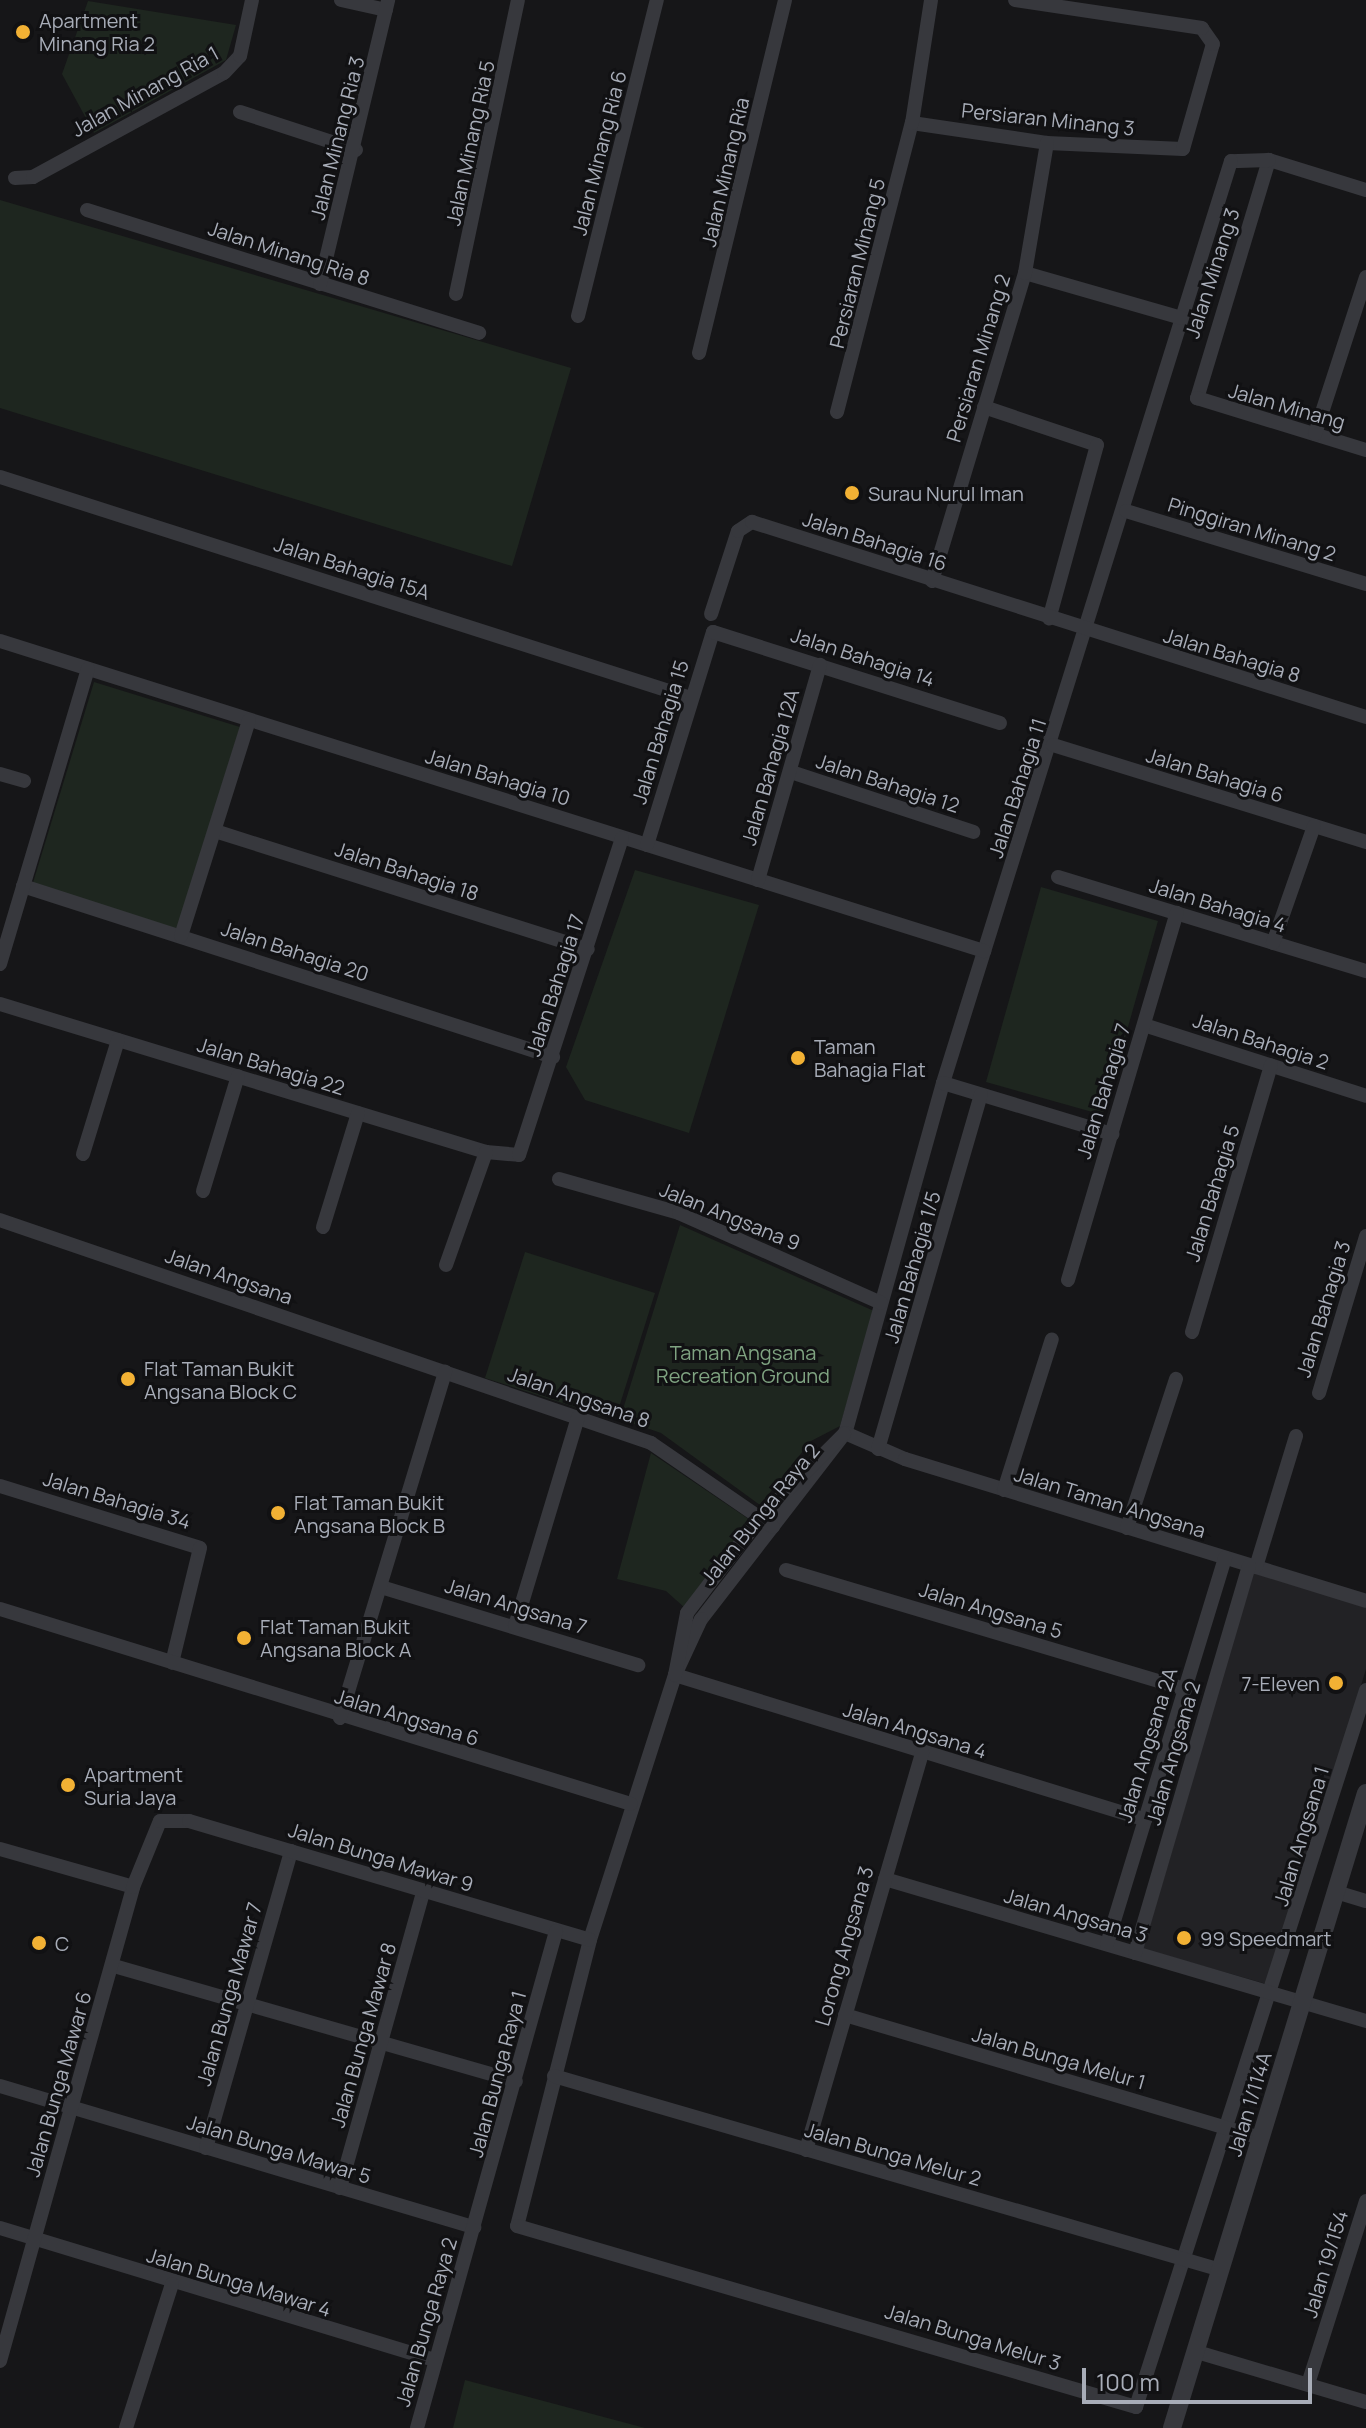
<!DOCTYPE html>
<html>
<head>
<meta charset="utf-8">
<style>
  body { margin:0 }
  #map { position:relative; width:1366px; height:2428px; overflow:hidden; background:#161618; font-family:Manrope,sans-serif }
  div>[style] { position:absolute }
  .built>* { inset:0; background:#222225 }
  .green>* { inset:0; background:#1e261f }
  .minor>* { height:14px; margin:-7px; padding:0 7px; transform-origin:7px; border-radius:7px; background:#37383d }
  .tertiary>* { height:18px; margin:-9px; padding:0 9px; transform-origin:9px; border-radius:9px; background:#37383d }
  .dots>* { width:22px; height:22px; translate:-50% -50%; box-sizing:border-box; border:4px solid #111113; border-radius:50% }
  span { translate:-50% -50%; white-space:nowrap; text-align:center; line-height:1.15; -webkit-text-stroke:6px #111113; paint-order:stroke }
  .poi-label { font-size:20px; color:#a8adb8 }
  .left { translate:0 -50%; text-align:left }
  .right { translate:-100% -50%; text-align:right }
  .street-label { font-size:20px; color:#a8adb8 }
  .park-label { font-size:20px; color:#7fa381 }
  .scale { position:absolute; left:1082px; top:2368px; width:230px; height:36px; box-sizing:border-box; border:4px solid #a8adb8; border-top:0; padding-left:10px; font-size:24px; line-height:28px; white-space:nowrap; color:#a8adb8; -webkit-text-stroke:6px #111113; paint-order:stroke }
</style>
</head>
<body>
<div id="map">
  <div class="built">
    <i style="clip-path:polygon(1253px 1573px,1366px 1607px,1366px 1669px,1270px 1985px,1143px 1949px)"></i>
  </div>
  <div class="green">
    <i style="clip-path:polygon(88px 1px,236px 25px,226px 60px,94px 133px,62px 74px)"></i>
    <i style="clip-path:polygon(0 200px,571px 368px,512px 566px,0 408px)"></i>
    <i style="clip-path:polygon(94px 682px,240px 727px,176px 932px,32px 886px)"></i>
    <i style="clip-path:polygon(635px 870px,759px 905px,689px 1133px,585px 1100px,566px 1067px)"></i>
    <i style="clip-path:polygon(1041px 887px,1158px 921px,1103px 1115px,986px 1082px)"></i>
    <i style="clip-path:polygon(680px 1225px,874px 1311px,840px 1426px,811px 1441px,760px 1505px,661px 1433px,620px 1419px)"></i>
    <i style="clip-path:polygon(525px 1252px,655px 1293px,615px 1420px,485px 1378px)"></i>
    <i style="clip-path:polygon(651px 1453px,750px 1520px,685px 1608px,666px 1591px,617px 1579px)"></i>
    <i style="clip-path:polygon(465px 2380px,645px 2428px,453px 2428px)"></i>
  </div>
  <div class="minor">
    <i style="left:341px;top:0;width:46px;rotate:12.5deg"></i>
    <i style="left:240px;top:112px;width:122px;rotate:18.1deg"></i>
    <i style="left:912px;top:123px;width:136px;rotate:8.4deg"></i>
    <i style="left:1047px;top:143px;width:136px;rotate:2.5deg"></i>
    <i style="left:1183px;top:149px;width:109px;rotate:-74.1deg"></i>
    <i style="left:1213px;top:44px;width:19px;rotate:-125deg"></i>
    <i style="left:1202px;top:28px;width:189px;rotate:-171.5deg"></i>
    <i style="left:1269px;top:160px;width:249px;rotate:106.8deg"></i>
    <i style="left:1197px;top:398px;width:177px;rotate:17.1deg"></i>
    <i style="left:15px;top:178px;width:18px;rotate:-3deg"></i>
    <i style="left:33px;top:177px;width:217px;rotate:-28.6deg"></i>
    <i style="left:224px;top:73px;width:23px;rotate:-47deg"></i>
    <i style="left:240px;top:56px;width:57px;rotate:-77.9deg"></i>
    <i style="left:1366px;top:190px;width:102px;rotate:-162.8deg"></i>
    <i style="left:1269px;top:160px;width:38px;rotate:178deg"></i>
    <i style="left:1231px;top:161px;width:966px;rotate:107.35deg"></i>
    <i style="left:943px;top:1083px;width:363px;rotate:105.6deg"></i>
    <i style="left:845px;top:1433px;width:235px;rotate:127.7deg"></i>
    <i style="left:701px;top:1619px;width:62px;rotate:114.9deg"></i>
    <i style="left:675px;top:1675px;width:278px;rotate:107.8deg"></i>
    <i style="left:590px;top:1940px;width:295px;rotate:104.3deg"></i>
    <i style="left:517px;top:2226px;width:645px;rotate:16.3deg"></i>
    <i style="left:1136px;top:2407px;width:753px;rotate:-72.21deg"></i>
    <i style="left:87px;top:210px;width:411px;rotate:17.4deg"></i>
    <i style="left:1025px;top:273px;width:163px;rotate:16deg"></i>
    <i style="left:320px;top:284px;width:292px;rotate:-76.5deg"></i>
    <i style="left:456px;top:294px;width:300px;rotate:-78.1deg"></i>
    <i style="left:578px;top:316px;width:326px;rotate:-76deg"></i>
    <i style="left:699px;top:353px;width:363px;rotate:-76.3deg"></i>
    <i style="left:984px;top:407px;width:119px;rotate:18.6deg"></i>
    <i style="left:1097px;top:445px;width:180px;rotate:105.4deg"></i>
    <i style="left:837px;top:412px;width:299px;rotate:-75.5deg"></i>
    <i style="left:912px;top:123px;width:124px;rotate:-81.2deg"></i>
    <i style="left:1315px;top:434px;width:165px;rotate:-72deg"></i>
    <i style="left:0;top:477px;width:725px;rotate:17.74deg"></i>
    <i style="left:1126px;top:511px;width:251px;rotate:16.9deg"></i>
    <i style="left:932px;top:581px;width:322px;rotate:-73.2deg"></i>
    <i style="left:1025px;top:273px;width:132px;rotate:-80.4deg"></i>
    <i style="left:711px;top:614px;width:87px;rotate:-72deg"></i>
    <i style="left:738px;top:531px;width:17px;rotate:-33deg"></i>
    <i style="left:752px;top:522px;width:644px;rotate:17.62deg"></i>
    <i style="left:0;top:641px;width:1032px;rotate:17.49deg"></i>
    <i style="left:1053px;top:745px;width:328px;rotate:17.2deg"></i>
    <i style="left:791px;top:772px;width:192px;rotate:18.2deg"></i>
    <i style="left:0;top:774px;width:25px;rotate:16deg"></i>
    <i style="left:215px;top:831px;width:391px;rotate:17.6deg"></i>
    <i style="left:647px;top:845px;width:223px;rotate:-72.8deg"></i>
    <i style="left:713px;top:632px;width:301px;rotate:17.6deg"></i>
    <i style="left:1058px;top:877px;width:322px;rotate:17deg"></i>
    <i style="left:758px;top:880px;width:224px;rotate:-73.9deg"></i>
    <i style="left:23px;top:886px;width:557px;rotate:17.88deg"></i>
    <i style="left:181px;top:936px;width:226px;rotate:-72.5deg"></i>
    <i style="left:1273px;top:943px;width:124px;rotate:-70.7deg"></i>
    <i style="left:0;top:964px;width:308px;rotate:-73.4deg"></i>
    <i style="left:0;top:1004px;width:508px;rotate:16.94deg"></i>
    <i style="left:486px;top:1152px;width:33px;rotate:5deg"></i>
    <i style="left:519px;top:1155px;width:333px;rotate:-72deg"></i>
    <i style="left:1144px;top:1025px;width:233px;rotate:17.7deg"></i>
    <i style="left:943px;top:1083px;width:177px;rotate:16.8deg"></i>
    <i style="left:83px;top:1154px;width:119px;rotate:-72.9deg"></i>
    <i style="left:559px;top:1179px;width:125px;rotate:15.8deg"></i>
    <i style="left:679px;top:1213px;width:221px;rotate:24deg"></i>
    <i style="left:203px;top:1191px;width:120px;rotate:-73.1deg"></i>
    <i style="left:0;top:1220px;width:688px;rotate:18.91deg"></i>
    <i style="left:651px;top:1443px;width:148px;rotate:34.5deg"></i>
    <i style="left:323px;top:1227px;width:119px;rotate:-72.9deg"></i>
    <i style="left:446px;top:1265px;width:120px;rotate:-70.5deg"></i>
    <i style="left:1068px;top:1280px;width:383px;rotate:-73.5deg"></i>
    <i style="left:1192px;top:1332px;width:278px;rotate:-73.5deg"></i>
    <i style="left:1319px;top:1393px;width:164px;rotate:-73.3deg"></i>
    <i style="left:845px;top:1433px;width:65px;rotate:23.4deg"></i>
    <i style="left:905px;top:1459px;width:482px;rotate:17.1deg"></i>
    <i style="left:878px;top:1449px;width:369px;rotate:-73.8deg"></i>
    <i style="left:0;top:1486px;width:209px;rotate:17.2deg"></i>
    <i style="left:200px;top:1548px;width:118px;rotate:103.7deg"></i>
    <i style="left:1004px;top:1490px;width:158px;rotate:-72.4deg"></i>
    <i style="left:1127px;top:1528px;width:157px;rotate:-71.8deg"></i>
    <i style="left:1256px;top:1567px;width:137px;rotate:-73deg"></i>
    <i style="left:786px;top:1570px;width:416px;rotate:16.6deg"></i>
    <i style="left:381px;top:1587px;width:269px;rotate:16.9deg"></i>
    <i style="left:0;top:1609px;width:660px;rotate:17.17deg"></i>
    <i style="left:515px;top:1626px;width:218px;rotate:-73.2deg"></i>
    <i style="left:675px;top:1675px;width:492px;rotate:17.1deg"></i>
    <i style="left:675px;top:1675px;width:63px;rotate:-79deg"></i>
    <i style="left:687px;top:1613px;width:120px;rotate:-52.5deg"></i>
    <i style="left:760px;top:1518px;width:119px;rotate:-45deg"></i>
    <i style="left:340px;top:1718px;width:362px;rotate:-73.1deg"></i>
    <i style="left:0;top:1849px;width:138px;rotate:15.9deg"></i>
    <i style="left:885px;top:1879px;width:502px;rotate:16.45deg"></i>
    <i style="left:1336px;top:1892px;width:31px;rotate:17deg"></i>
    <i style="left:1107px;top:1944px;width:404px;rotate:-73deg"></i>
    <i style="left:1135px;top:1953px;width:404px;rotate:-73.6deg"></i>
    <i style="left:114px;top:1966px;width:418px;rotate:16deg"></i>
    <i style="left:845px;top:2015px;width:434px;rotate:16.5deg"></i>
    <i style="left:554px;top:2076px;width:695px;rotate:16.22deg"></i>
    <i style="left:0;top:2086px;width:495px;rotate:16.6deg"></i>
    <i style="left:206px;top:2148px;width:309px;rotate:-74deg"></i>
    <i style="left:806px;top:2150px;width:414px;rotate:-73.7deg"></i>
    <i style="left:340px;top:2188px;width:307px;rotate:-74.3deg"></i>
    <i style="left:0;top:2228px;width:455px;rotate:16.9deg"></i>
    <i style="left:1197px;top:2352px;width:176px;rotate:16.5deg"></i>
    <i style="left:0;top:2361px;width:492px;rotate:-74.3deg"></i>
    <i style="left:133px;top:1887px;width:71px;rotate:-67.8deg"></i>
    <i style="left:160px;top:1821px;width:29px"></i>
    <i style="left:189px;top:1821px;width:418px;rotate:16.5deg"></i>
    <i style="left:1308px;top:2384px;width:192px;rotate:-72.4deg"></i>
    <i style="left:126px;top:2428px;width:151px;rotate:-72.3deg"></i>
    <i style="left:417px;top:2428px;width:516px;rotate:-74.37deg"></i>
  </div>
  <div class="tertiary">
    <i style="left:1172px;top:2428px;width:664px;rotate:-73.01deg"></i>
  </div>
  <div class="dots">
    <i style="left:23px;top:32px;background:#f2b134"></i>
    <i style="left:852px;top:493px;background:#f2b134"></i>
    <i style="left:798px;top:1058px;background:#f2b134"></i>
    <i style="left:128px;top:1379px;background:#f2b134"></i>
    <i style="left:278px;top:1513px;background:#f2b134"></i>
    <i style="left:244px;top:1638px;background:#f2b134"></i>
    <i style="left:1336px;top:1683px;background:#f2b134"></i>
    <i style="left:68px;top:1785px;background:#f2b134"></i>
    <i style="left:1184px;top:1938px;background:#f2b134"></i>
    <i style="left:39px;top:1943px;background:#f2b134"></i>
  </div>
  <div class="poi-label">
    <span class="left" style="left:39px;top:32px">Apartment<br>Minang Ria 2</span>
    <span class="left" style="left:868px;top:493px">Surau Nurul Iman</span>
    <span class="left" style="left:814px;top:1058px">Taman<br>Bahagia Flat</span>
    <span class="left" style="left:144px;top:1380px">Flat Taman Bukit<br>Angsana Block C</span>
    <span class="left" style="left:294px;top:1514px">Flat Taman Bukit<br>Angsana Block B</span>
    <span class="left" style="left:260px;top:1638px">Flat Taman Bukit<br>Angsana Block A</span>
    <span class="right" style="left:1320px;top:1683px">7-Eleven</span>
    <span class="left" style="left:84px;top:1786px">Apartment<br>Suria Jaya</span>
    <span class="left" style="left:1200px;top:1938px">99 Speedmart</span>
    <span class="left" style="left:55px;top:1943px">C</span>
  </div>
  <div class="street-label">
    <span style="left:145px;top:91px;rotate:-29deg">Jalan Minang Ria 1</span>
    <span style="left:1048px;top:119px;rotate:6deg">Persiaran Minang 3</span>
    <span style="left:337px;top:138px;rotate:-76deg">Jalan Minang Ria 3</span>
    <span style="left:470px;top:143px;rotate:-78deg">Jalan Minang Ria 5</span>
    <span style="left:599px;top:153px;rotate:-76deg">Jalan Minang Ria 6</span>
    <span style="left:725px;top:172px;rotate:-77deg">Jalan Minang Ria</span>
    <span style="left:289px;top:253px;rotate:18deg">Jalan Minang Ria 8</span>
    <span style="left:857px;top:263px;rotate:-76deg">Persiaran Minang 5</span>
    <span style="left:1212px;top:273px;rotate:-72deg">Jalan Minang 3</span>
    <span style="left:978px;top:358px;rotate:-73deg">Persiaran Minang 2</span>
    <span style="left:1287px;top:406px;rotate:16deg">Jalan Minang</span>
    <span style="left:1252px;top:529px;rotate:17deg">Pinggiran Minang 2</span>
    <span style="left:875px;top:541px;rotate:18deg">Jalan Bahagia 16</span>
    <span style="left:352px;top:568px;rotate:18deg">Jalan Bahagia 15A</span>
    <span style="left:1232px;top:655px;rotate:17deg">Jalan Bahagia 8</span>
    <span style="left:863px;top:657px;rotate:18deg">Jalan Bahagia 14</span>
    <span style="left:660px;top:732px;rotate:-73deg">Jalan Bahagia 15</span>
    <span style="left:770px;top:767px;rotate:-74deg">Jalan Bahagia 12A</span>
    <span style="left:1215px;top:775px;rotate:17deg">Jalan Bahagia 6</span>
    <span style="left:498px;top:777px;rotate:17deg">Jalan Bahagia 10</span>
    <span style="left:888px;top:783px;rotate:18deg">Jalan Bahagia 12</span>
    <span style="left:1017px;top:788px;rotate:-72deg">Jalan Bahagia 11</span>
    <span style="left:407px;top:871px;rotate:18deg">Jalan Bahagia 18</span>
    <span style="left:1218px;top:905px;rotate:17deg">Jalan Bahagia 4</span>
    <span style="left:295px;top:951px;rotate:18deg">Jalan Bahagia 20</span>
    <span style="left:555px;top:985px;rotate:-72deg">Jalan Bahagia 17</span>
    <span style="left:1261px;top:1041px;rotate:18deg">Jalan Bahagia 2</span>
    <span style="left:271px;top:1066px;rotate:17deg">Jalan Bahagia 22</span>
    <span style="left:1103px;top:1091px;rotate:-73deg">Jalan Bahagia 7</span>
    <span style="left:1212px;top:1193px;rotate:-73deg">Jalan Bahagia 5</span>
    <span style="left:730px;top:1216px;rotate:22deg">Jalan Angsana 9</span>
    <span style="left:912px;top:1267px;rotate:-74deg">Jalan Bahagia 1/5</span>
    <span style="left:229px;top:1276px;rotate:19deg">Jalan Angsana</span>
    <span style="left:1323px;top:1309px;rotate:-73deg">Jalan Bahagia 3</span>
    <span style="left:579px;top:1397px;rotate:19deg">Jalan Angsana 8</span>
    <span style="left:117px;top:1500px;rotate:17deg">Jalan Bahagia 34</span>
    <span style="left:1110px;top:1502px;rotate:17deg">Jalan Taman Angsana</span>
    <span style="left:760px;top:1514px;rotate:-51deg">Jalan Bunga Raya 2</span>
    <span style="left:516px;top:1606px;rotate:17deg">Jalan Angsana 7</span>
    <span style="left:991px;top:1610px;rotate:17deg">Jalan Angsana 5</span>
    <span style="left:407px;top:1717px;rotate:17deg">Jalan Angsana 6</span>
    <span style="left:915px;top:1730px;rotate:17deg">Jalan Angsana 4</span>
    <span style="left:1147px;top:1745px;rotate:-73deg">Jalan Angsana 2A</span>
    <span style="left:1173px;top:1753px;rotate:-74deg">Jalan Angsana 2</span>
    <span style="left:1301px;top:1836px;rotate:-73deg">Jalan Angsana 1</span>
    <span style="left:381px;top:1857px;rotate:17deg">Jalan Bunga Mawar 9</span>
    <span style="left:1076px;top:1915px;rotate:16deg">Jalan Angsana 3</span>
    <span style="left:844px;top:1946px;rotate:-74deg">Lorong Angsana 3</span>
    <span style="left:229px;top:1994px;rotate:-74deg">Jalan Bunga Mawar 7</span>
    <span style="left:363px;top:2035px;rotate:-74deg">Jalan Bunga Mawar 8</span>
    <span style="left:1059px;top:2058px;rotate:16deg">Jalan Bunga Melur 1</span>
    <span style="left:497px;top:2074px;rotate:-75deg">Jalan Bunga Raya 1</span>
    <span style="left:58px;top:2084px;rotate:-74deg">Jalan Bunga Mawar 6</span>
    <span style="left:1249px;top:2104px;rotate:-73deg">Jalan 1/114A</span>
    <span style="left:279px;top:2149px;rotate:17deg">Jalan Bunga Mawar 5</span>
    <span style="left:893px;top:2154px;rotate:16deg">Jalan Bunga Melur 2</span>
    <span style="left:1325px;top:2264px;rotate:-73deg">Jalan 19/154</span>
    <span style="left:239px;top:2282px;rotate:17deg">Jalan Bunga Mawar 4</span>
    <span style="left:426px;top:2322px;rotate:-74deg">Jalan Bunga Raya 2</span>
    <span style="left:973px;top:2337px;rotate:17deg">Jalan Bunga Melur 3</span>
  </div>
  <div class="park-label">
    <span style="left:743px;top:1364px">Taman Angsana<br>Recreation Ground</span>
  </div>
  <div class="scale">100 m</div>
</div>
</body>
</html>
